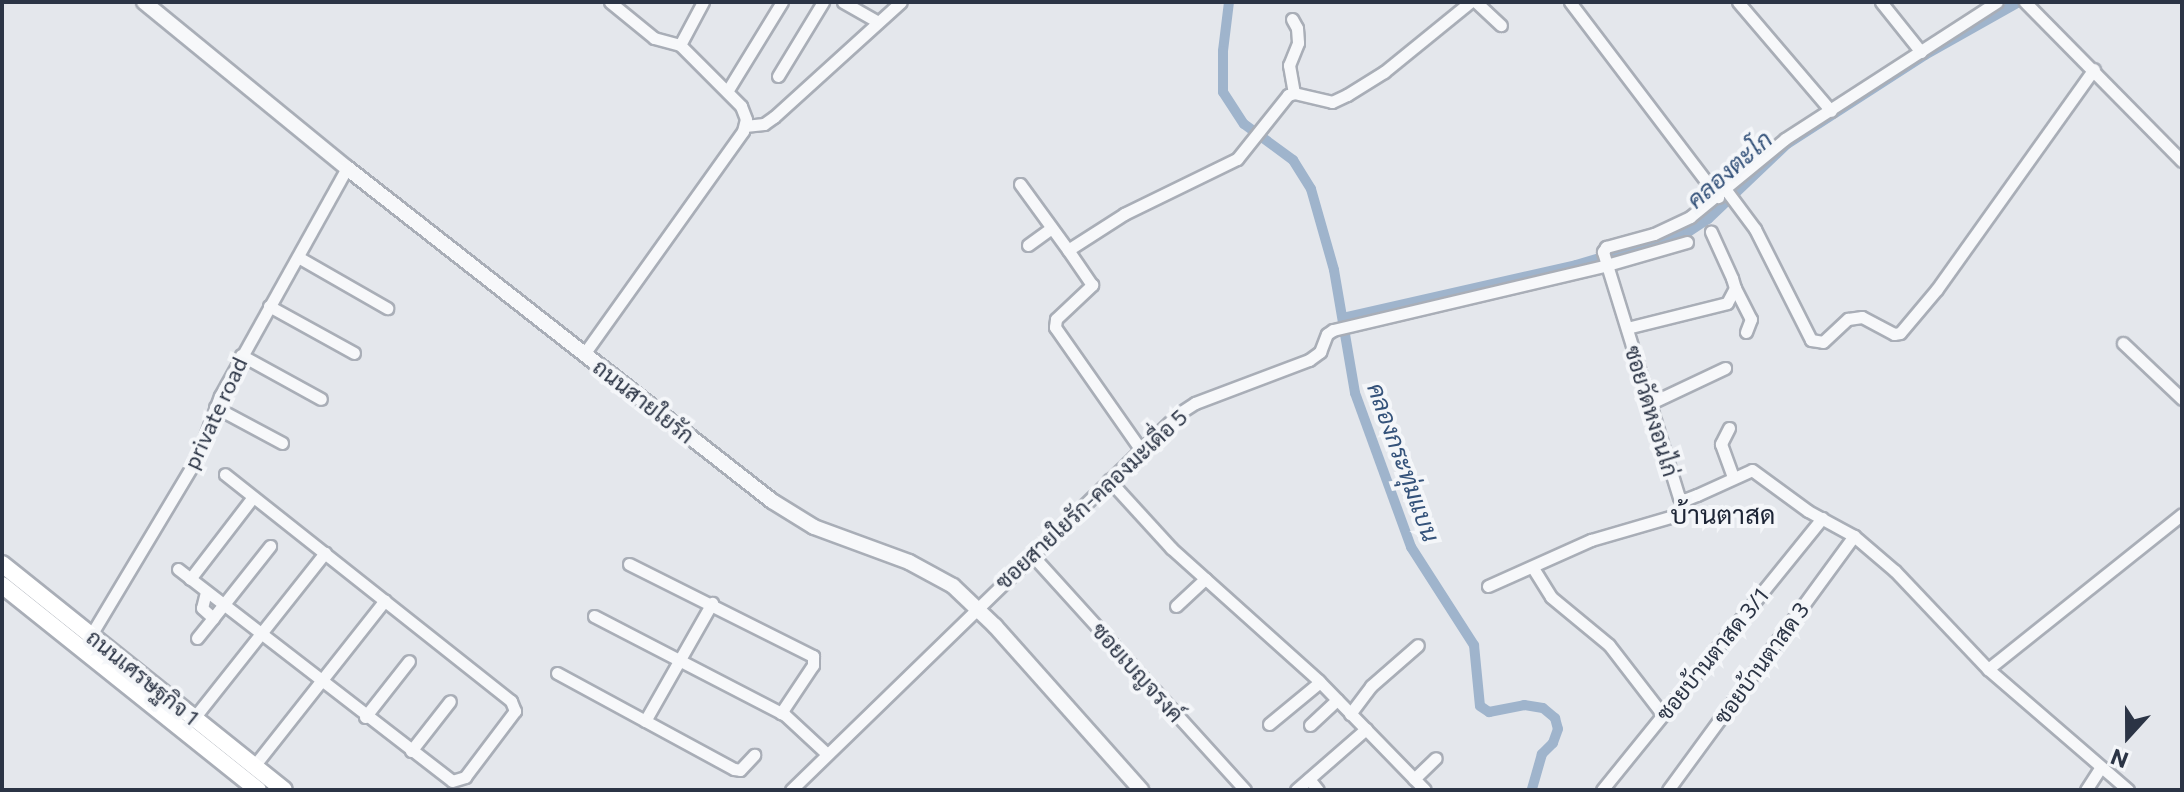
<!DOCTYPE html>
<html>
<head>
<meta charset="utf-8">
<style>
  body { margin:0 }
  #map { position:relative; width:2184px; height:792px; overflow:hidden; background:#e4e7ec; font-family:Commissioner,Sarabun,sans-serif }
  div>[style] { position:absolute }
  .canal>* { height:10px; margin:-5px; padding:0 5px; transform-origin:5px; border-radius:5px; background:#9fb4cc }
  .roads { filter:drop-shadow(2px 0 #a9aeb7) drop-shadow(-2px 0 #a9aeb7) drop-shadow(0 2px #a9aeb7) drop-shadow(0 -2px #a9aeb7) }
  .minor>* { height:11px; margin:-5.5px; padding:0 5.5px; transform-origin:5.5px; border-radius:5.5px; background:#f7f8fa }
  .tertiary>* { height:14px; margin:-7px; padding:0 7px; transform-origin:7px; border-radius:7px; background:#f7f8fa }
  .secondary>* { height:16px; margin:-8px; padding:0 8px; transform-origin:8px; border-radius:8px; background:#fff }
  span { translate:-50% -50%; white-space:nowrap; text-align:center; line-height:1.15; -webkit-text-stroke:8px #f4f6f9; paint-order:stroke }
  .street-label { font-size:22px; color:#2b3445 }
  .water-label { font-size:24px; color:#34527a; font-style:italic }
  .quarter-label { font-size:26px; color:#1d2536 }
  .frame { position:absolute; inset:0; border:4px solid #2b3445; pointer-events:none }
  .north { position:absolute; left:2088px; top:696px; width:80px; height:80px; -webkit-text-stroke:6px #f4f6f9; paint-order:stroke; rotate:201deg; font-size:22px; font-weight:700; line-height:32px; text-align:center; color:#2b3445 }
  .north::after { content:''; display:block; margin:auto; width:28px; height:36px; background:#2b3445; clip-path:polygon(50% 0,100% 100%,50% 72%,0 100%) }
</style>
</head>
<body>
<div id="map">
  <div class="canal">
    <i style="left:1229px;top:2px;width:49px;rotate:97deg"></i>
    <i style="left:1223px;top:51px;width:41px;rotate:90deg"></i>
    <i style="left:1223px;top:92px;width:38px;rotate:57deg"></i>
    <i style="left:1244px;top:124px;width:61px;rotate:36.3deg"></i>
    <i style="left:1293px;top:160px;width:34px;rotate:58deg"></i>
    <i style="left:1311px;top:189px;width:84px;rotate:74.1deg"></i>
    <i style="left:1334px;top:270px;width:125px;rotate:80.3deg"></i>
    <i style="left:1355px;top:393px;width:164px;rotate:70deg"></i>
    <i style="left:1411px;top:547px;width:117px;rotate:57.3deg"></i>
    <i style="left:1474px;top:645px;width:61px;rotate:84.4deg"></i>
    <i style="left:1480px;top:706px;width:11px;rotate:34deg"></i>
    <i style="left:1489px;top:712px;width:36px;rotate:-11deg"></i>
    <i style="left:1524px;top:705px;width:19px;rotate:9deg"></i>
    <i style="left:1543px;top:708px;width:16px;rotate:40deg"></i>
    <i style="left:1555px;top:718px;width:11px;rotate:75deg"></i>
    <i style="left:1558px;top:729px;width:15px;rotate:110deg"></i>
    <i style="left:1553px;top:743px;width:16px;rotate:135deg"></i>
    <i style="left:1542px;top:754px;width:37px;rotate:106deg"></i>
    <i style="left:1343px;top:318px;width:239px;rotate:-12.8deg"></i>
    <i style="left:1576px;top:265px;width:117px;rotate:-16.4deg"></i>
    <i style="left:1688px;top:232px;width:24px;rotate:-33deg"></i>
    <i style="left:1708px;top:219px;width:109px;rotate:-43.5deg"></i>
    <i style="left:1787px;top:144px;width:164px;rotate:-32.8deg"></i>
    <i style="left:1925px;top:55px;width:108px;rotate:-29.4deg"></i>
  </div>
  <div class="roads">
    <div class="minor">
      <i style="left:610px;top:2px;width:57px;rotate:39.3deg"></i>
      <i style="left:654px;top:38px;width:27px;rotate:15deg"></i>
      <i style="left:843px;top:2px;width:40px;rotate:29.7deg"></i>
      <i style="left:1476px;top:2px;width:34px;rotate:43deg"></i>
      <i style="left:1570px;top:2px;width:245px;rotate:52.8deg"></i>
      <i style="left:1738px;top:2px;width:143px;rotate:49.5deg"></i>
      <i style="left:1881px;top:2px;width:64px;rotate:51.3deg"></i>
      <i style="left:2025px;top:2px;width:223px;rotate:45.4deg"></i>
      <i style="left:1292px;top:19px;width:10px;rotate:61deg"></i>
      <i style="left:1297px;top:28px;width:15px;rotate:86deg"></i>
      <i style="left:1298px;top:43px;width:24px;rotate:112deg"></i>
      <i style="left:1289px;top:65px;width:28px;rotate:80deg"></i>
      <i style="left:778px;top:76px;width:87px;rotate:-58.7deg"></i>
      <i style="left:728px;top:90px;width:103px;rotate:-58.5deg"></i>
      <i style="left:745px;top:126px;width:19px;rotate:-6deg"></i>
      <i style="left:764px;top:124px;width:12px;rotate:-35deg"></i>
      <i style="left:774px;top:117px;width:171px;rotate:-42.2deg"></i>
      <i style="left:1020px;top:184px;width:82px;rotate:54deg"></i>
      <i style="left:1726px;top:190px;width:49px;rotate:53.4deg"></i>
      <i style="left:1755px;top:229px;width:124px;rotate:63.2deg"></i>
      <i style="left:1811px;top:340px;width:12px;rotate:9deg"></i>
      <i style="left:1823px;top:342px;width:34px;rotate:-43deg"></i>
      <i style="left:1848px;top:319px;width:14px;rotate:-8deg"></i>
      <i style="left:1862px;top:317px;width:36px;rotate:28deg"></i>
      <i style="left:1894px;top:334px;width:6px;rotate:-9deg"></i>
      <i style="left:1900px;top:333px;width:57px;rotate:-49.9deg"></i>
      <i style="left:1937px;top:289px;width:270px;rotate:-54.5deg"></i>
      <i style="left:1687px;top:242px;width:83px;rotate:164deg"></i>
      <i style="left:1607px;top:265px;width:14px;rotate:-107deg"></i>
      <i style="left:1603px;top:252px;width:6px;rotate:-59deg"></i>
      <i style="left:1606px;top:247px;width:50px;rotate:-15.2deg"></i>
      <i style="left:1654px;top:234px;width:40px;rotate:-25deg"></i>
      <i style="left:1690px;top:217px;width:123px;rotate:-39.4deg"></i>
      <i style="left:1785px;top:139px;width:252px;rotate:-32.9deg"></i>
      <i style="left:1028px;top:245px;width:29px;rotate:-36deg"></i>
      <i style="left:298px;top:257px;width:103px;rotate:29.8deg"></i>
      <i style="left:1735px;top:288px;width:35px;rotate:63deg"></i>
      <i style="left:1751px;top:319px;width:14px;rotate:111deg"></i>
      <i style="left:269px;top:306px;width:97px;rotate:28.9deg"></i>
      <i style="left:1627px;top:328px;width:103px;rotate:-14deg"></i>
      <i style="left:1727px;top:303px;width:17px;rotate:-62deg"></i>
      <i style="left:1735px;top:288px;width:10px;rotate:-107deg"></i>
      <i style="left:1732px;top:278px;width:51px;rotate:-114.5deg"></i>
      <i style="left:2123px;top:343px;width:81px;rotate:43.5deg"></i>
      <i style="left:584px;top:354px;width:274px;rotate:-54.5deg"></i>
      <i style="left:743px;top:131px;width:12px;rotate:-76deg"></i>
      <i style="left:746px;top:119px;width:14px;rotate:-111deg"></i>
      <i style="left:741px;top:106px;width:86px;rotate:-135deg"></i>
      <i style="left:680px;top:45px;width:49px;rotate:-61.9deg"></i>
      <i style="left:241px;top:355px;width:91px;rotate:28.8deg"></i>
      <i style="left:1651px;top:403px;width:82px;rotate:-25.3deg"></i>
      <i style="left:215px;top:407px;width:76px;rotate:28.2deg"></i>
      <i style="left:1729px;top:428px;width:18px;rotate:117deg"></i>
      <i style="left:1721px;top:444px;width:35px;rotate:70deg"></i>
      <i style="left:1141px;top:450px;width:150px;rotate:-125deg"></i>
      <i style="left:1055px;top:327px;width:8px;rotate:-83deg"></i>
      <i style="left:1056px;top:319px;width:50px;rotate:-43.4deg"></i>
      <i style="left:1092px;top:285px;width:42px;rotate:-124.4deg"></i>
      <i style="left:1068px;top:250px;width:67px;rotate:-32.7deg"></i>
      <i style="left:1124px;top:214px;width:126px;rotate:-26deg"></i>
      <i style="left:1237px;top:159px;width:82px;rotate:-51.4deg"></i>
      <i style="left:1288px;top:95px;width:6px;rotate:-18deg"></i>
      <i style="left:1294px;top:93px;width:39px;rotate:13deg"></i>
      <i style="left:1332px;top:102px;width:17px;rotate:-25deg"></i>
      <i style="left:1347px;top:95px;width:44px;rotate:-31.9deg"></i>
      <i style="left:1384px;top:72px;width:111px;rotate:-39.1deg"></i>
      <i style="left:1109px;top:480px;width:92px;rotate:47.6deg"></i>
      <i style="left:1171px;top:548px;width:198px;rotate:41.9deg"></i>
      <i style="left:1318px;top:680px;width:153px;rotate:45.8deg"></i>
      <i style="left:1032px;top:555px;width:317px;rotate:47.8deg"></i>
      <i style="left:629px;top:564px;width:206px;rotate:26.6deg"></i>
      <i style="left:813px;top:656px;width:9px;rotate:90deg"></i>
      <i style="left:813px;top:665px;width:58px;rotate:123.7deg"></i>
      <i style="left:1533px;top:568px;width:34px;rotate:58deg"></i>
      <i style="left:1551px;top:597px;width:75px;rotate:39.6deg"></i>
      <i style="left:1609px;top:645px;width:88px;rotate:52.4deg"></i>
      <i style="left:178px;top:569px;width:346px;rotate:37.7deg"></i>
      <i style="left:452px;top:781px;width:14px;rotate:-17deg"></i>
      <i style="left:465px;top:777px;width:83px;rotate:-52.9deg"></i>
      <i style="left:515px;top:711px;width:11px;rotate:-112deg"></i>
      <i style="left:511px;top:701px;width:365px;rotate:-141.6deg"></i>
      <i style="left:190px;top:579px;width:103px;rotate:-52.5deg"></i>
      <i style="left:1488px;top:586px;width:113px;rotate:-24.1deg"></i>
      <i style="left:1591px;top:540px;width:90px;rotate:-16.2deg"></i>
      <i style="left:1677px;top:515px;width:6px;rotate:-39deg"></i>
      <i style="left:1682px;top:511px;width:11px;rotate:-80deg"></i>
      <i style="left:206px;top:592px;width:16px;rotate:104deg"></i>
      <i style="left:202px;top:608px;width:15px;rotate:42deg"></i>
      <i style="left:213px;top:618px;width:92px;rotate:-51.6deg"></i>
      <i style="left:1176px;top:606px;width:40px;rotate:-43deg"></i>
      <i style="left:594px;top:616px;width:215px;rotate:27.4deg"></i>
      <i style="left:785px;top:715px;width:57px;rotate:42.9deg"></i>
      <i style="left:91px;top:635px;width:209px;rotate:-59.1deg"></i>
      <i style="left:198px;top:456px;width:64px;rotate:-69.9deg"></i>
      <i style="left:220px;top:396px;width:261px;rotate:-60.9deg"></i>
      <i style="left:197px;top:638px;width:26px;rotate:-51deg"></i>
      <i style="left:1988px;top:669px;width:248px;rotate:-38.6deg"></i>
      <i style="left:557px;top:673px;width:201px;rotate:28.5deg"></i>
      <i style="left:734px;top:769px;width:6px;rotate:9deg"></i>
      <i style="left:740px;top:770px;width:21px;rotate:-47deg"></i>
      <i style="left:1350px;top:714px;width:35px;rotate:-53deg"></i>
      <i style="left:1371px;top:686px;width:62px;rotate:-41.1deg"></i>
      <i style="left:365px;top:717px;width:71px;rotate:-51.8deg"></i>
      <i style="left:194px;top:718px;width:211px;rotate:-51.6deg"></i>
      <i style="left:645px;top:721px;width:136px;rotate:-60.4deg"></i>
      <i style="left:1269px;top:724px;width:66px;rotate:-39.5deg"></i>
      <i style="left:1310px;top:725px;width:37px;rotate:-43deg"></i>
      <i style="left:411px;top:751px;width:63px;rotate:-52deg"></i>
      <i style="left:254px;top:766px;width:211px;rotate:-51.7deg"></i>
      <i style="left:1309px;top:779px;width:14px;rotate:51deg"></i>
      <i style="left:1414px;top:779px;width:30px;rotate:-44deg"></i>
      <i style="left:791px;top:790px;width:540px;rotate:-44.17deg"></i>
      <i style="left:1178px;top:414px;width:20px;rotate:-33deg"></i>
      <i style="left:1195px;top:403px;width:122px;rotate:-20.7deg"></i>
      <i style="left:1309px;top:360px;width:14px;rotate:-36deg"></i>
      <i style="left:1320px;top:352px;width:19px;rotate:-69deg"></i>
      <i style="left:1327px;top:334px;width:7px;rotate:-34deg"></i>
      <i style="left:1333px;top:330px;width:282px;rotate:-13.3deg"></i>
      <i style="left:1607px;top:265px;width:243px;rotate:72.8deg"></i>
      <i style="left:1679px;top:497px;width:6px;rotate:31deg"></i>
      <i style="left:1684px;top:500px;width:14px;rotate:-21deg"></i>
      <i style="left:1697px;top:495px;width:60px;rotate:-24.4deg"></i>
      <i style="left:1752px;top:470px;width:69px;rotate:36.2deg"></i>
      <i style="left:1808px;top:511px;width:52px;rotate:28.5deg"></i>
      <i style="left:1854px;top:536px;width:54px;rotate:40.5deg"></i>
      <i style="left:1895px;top:571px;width:135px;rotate:46.5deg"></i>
      <i style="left:1988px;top:669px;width:185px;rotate:40.8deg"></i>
      <i style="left:1296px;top:790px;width:93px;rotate:-41.1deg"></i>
      <i style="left:1602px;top:790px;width:350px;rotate:-51deg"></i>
      <i style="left:1668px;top:790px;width:315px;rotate:-53.8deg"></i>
      <i style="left:2086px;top:790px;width:27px;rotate:-57deg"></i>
    </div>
    <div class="tertiary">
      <i style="left:144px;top:2px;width:262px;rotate:39.3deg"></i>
      <i style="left:347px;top:168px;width:540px;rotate:38.08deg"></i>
      <i style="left:772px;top:501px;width:49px;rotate:31.8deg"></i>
      <i style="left:814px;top:527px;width:101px;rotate:20.2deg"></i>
      <i style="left:909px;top:562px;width:50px;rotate:28.6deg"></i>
      <i style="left:953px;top:586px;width:58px;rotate:43.6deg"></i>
      <i style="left:995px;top:626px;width:220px;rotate:48.3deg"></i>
    </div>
    <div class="secondary">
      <i style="left:2px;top:564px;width:361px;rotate:38.7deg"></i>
      <i style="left:2px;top:585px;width:328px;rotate:38.7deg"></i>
    </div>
  </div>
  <div class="street-label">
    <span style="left:644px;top:401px;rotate:38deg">ถนนสายใยรัก</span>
    <span style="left:1652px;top:411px;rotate:73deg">ซอยวัดหงอนไก่</span>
    <span style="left:215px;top:413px;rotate:-65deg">private road</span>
    <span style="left:1091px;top:499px;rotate:-43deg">ซอยสายใยรัก-คลองมะเดื่อ 5</span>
    <span style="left:1712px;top:654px;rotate:-51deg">ซอยบ้านตาสด 3/1</span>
    <span style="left:1761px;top:663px;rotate:-54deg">ซอยบ้านตาสด 3</span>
    <span style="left:1138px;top:672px;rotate:48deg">ซอยเบญจรงค์</span>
    <span style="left:143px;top:677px;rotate:39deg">ถนนเศรษฐกิจ 1</span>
  </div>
  <div class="water-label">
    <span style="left:1729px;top:169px;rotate:-41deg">คลองตะโก</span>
    <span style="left:1404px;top:462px;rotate:70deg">คลองกระทุ่มแบน</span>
  </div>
  <div class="quarter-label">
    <span style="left:1723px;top:514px">บ้านตาสด</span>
  </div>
  <div class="frame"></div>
  <div class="north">N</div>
</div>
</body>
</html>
